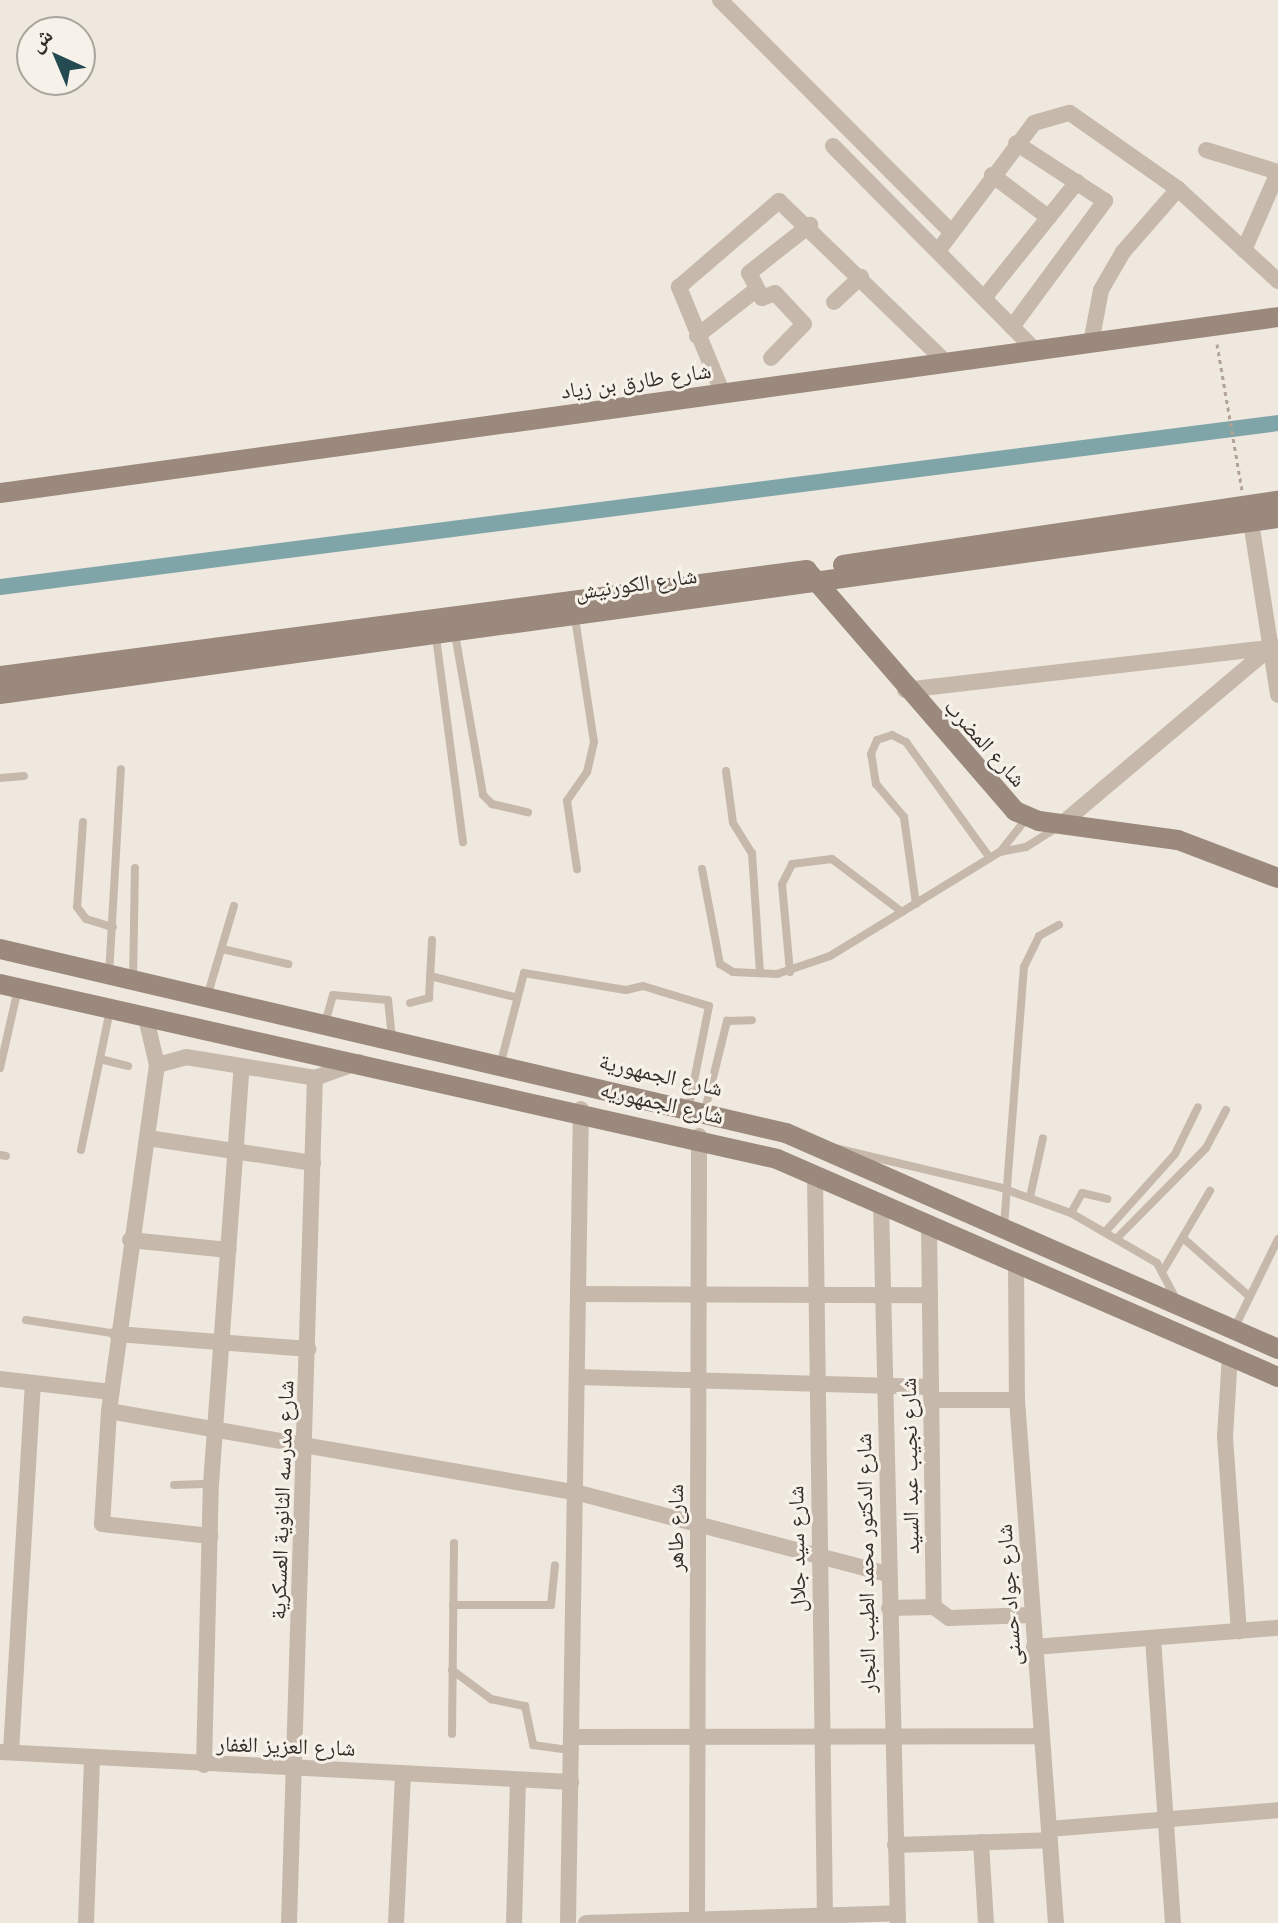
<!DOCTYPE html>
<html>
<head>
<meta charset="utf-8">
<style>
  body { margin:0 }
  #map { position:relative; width:1278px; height:1923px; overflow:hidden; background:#efe8de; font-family:Montserrat,"Noto Naskh Arabic",sans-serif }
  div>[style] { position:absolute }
  .canal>* { height:16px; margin:-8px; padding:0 8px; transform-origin:8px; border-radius:8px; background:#80a5a9 }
  .path>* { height:3px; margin-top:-1.5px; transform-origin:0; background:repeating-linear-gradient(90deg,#b2a395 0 4px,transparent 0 8px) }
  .lane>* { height:8px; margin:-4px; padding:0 4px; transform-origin:4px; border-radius:4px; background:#c6b9ab }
  .street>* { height:16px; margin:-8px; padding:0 8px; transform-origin:8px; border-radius:8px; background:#c6b9ab }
  .secondary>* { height:20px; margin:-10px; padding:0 10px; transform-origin:10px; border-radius:10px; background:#9a897c }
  span { translate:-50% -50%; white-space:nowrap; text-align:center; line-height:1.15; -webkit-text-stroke:6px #f7f2e9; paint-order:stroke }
  .street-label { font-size:22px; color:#352e29 }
  .north { position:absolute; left:16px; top:16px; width:80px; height:80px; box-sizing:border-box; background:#f7f2e9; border:2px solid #a9a49c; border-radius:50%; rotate:316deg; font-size:22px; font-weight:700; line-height:32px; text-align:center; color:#352e29 }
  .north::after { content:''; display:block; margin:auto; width:28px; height:36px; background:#244b51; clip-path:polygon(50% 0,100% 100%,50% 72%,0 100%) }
</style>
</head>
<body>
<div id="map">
  <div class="canal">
    <i style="left:0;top:587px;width:1288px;rotate:-7.31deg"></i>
  </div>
  <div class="path">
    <i style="left:1217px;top:344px;width:148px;rotate:80.3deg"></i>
  </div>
  <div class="lane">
    <i style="left:575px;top:618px;width:125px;rotate:81.3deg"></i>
    <i style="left:594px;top:742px;width:31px;rotate:103deg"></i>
    <i style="left:587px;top:772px;width:35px;rotate:125deg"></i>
    <i style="left:567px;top:801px;width:69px;rotate:81.6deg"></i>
    <i style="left:455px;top:634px;width:163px;rotate:80.1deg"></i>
    <i style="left:483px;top:795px;width:13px;rotate:45deg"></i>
    <i style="left:492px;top:804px;width:37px;rotate:13deg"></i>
    <i style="left:436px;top:637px;width:207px;rotate:82.5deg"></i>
    <i style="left:726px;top:771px;width:52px;rotate:82.3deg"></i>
    <i style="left:733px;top:823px;width:36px;rotate:58deg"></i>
    <i style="left:752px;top:853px;width:120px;rotate:86.2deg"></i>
    <i style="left:0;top:778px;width:24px;rotate:-5deg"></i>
    <i style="left:83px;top:822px;width:85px;rotate:94deg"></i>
    <i style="left:77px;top:907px;width:15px;rotate:53deg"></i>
    <i style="left:86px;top:919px;width:28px;rotate:17deg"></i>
    <i style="left:1000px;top:852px;width:42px;rotate:-51.8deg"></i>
    <i style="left:702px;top:869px;width:97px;rotate:79.3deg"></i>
    <i style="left:720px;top:964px;width:15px;rotate:32deg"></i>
    <i style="left:733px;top:972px;width:44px;rotate:2.6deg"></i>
    <i style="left:777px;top:974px;width:56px;rotate:-18.8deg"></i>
    <i style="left:830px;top:956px;width:199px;rotate:-31.5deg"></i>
    <i style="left:1000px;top:852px;width:26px;rotate:-11deg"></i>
    <i style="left:1026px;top:847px;width:36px;rotate:-32deg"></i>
    <i style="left:916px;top:904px;width:88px;rotate:-97.9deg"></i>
    <i style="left:904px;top:817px;width:43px;rotate:-130.3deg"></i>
    <i style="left:876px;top:784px;width:30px;rotate:-99deg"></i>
    <i style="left:871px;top:754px;width:15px;rotate:-67deg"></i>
    <i style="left:877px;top:740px;width:16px;rotate:-18deg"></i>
    <i style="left:892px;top:735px;width:16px;rotate:27deg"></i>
    <i style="left:906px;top:742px;width:143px;rotate:54.1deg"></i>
    <i style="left:222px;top:949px;width:68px;rotate:12.8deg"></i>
    <i style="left:790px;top:972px;width:88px;rotate:-95.2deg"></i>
    <i style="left:782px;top:884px;width:22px;rotate:-63deg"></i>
    <i style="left:792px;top:864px;width:40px;rotate:-7.1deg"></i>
    <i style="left:832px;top:859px;width:88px;rotate:37.1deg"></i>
    <i style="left:109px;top:975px;width:206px;rotate:-86.7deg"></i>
    <i style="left:430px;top:976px;width:88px;rotate:13.9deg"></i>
    <i style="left:133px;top:980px;width:112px;rotate:-89deg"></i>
    <i style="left:207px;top:997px;width:95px;rotate:-73.5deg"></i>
    <i style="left:410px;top:1003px;width:20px;rotate:-15deg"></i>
    <i style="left:429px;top:998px;width:58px;rotate:-87deg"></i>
    <i style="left:325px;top:1023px;width:29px;rotate:-74deg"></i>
    <i style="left:333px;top:995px;width:55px;rotate:5.2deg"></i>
    <i style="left:388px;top:1000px;width:38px;rotate:84deg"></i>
    <i style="left:100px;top:1059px;width:29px;rotate:14deg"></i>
    <i style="left:501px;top:1062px;width:92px;rotate:-75.5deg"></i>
    <i style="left:524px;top:973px;width:103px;rotate:9.5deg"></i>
    <i style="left:626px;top:990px;width:17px;rotate:-13deg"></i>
    <i style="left:643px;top:986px;width:69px;rotate:16.9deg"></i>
    <i style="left:709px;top:1006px;width:102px;rotate:101.3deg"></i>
    <i style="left:0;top:1068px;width:81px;rotate:-77.2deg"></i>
    <i style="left:705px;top:1110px;width:92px;rotate:-76.1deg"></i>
    <i style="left:727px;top:1021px;width:25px;rotate:-2deg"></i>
    <i style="left:835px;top:1148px;width:169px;rotate:13.4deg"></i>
    <i style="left:999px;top:1187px;width:77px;rotate:19.9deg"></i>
    <i style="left:1071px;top:1213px;width:99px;rotate:30.2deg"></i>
    <i style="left:1157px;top:1263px;width:43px;rotate:62.2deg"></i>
    <i style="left:81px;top:1150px;width:143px;rotate:-78.3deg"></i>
    <i style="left:0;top:1155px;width:6px;rotate:9deg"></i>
    <i style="left:1030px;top:1197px;width:60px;rotate:-77.6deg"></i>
    <i style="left:1071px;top:1213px;width:23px;rotate:-61deg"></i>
    <i style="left:1082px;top:1193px;width:26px;rotate:13deg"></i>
    <i style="left:1004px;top:1226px;width:260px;rotate:-85.6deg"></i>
    <i style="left:1024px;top:967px;width:34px;rotate:-64deg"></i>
    <i style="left:1039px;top:936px;width:23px;rotate:-29deg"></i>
    <i style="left:1106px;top:1231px;width:103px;rotate:-48.1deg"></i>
    <i style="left:1175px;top:1154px;width:52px;rotate:-63.9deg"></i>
    <i style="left:1118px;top:1237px;width:125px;rotate:-45.3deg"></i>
    <i style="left:1206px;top:1148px;width:43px;rotate:-62.2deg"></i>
    <i style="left:1183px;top:1238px;width:89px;rotate:41.4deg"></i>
    <i style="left:1164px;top:1269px;width:91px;rotate:-59.5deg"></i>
    <i style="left:26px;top:1320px;width:92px;rotate:8.7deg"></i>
    <i style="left:1234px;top:1329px;width:100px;rotate:-63.9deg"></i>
    <i style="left:174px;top:1485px;width:36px;rotate:-2deg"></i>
    <i style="left:453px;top:1605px;width:98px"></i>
    <i style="left:551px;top:1605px;width:40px;rotate:-84.3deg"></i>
    <i style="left:452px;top:1670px;width:49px;rotate:36.6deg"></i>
    <i style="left:491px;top:1699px;width:35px;rotate:12deg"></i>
    <i style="left:525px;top:1706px;width:40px;rotate:78deg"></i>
    <i style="left:533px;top:1745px;width:37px;rotate:8deg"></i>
    <i style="left:452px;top:1734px;width:191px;rotate:-89.4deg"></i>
  </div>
  <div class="street">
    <i style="left:720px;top:0;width:327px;rotate:45.1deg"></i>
    <i style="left:833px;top:146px;width:287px;rotate:45.3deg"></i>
    <i style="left:1206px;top:150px;width:75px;rotate:17deg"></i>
    <i style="left:992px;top:175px;width:71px;rotate:37deg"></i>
    <i style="left:1244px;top:250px;width:85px;rotate:-66.4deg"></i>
    <i style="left:938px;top:251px;width:160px;rotate:-53.1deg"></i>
    <i style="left:1034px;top:123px;width:37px;rotate:-16deg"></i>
    <i style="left:1070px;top:113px;width:132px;rotate:35.1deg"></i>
    <i style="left:1178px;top:189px;width:136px;rotate:42.6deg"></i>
    <i style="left:984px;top:298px;width:149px;rotate:-51.3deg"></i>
    <i style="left:834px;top:302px;width:37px;rotate:-43deg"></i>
    <i style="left:1012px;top:327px;width:157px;rotate:-53.6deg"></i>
    <i style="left:1105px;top:201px;width:106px;rotate:-146.9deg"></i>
    <i style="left:697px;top:336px;width:76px;rotate:-38.1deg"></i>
    <i style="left:1091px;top:343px;width:54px;rotate:-79.3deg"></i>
    <i style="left:1101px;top:290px;width:44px;rotate:-59.9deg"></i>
    <i style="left:1123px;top:252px;width:84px;rotate:-48.9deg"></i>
    <i style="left:771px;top:358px;width:47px;rotate:-45.9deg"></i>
    <i style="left:804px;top:324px;width:42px;rotate:-133.1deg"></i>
    <i style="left:775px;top:293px;width:14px;rotate:159deg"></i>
    <i style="left:762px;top:298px;width:28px;rotate:-117deg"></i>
    <i style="left:749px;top:273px;width:78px;rotate:-38.2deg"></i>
    <i style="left:723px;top:394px;width:116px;rotate:-112.4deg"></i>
    <i style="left:679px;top:287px;width:132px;rotate:-40.7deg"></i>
    <i style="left:779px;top:201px;width:232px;rotate:44deg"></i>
    <i style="left:1251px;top:522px;width:175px;rotate:81.1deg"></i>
    <i style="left:905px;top:690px;width:375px;rotate:-6.6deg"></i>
    <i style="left:1064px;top:822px;width:268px;rotate:-40.2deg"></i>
    <i style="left:146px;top:1018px;width:48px;rotate:76.8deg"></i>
    <i style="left:157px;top:1065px;width:349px;rotate:97.9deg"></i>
    <i style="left:109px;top:1411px;width:473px;rotate:9.9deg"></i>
    <i style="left:575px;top:1492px;width:324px;rotate:14.7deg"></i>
    <i style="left:157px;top:1065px;width:30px;rotate:-15deg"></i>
    <i style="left:186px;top:1057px;width:131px;rotate:9.2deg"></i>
    <i style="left:315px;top:1078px;width:47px;rotate:-20deg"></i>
    <i style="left:148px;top:1138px;width:167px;rotate:8.6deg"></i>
    <i style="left:815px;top:1175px;width:748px;rotate:89.23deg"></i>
    <i style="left:881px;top:1202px;width:721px;rotate:88.65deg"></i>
    <i style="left:929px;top:1223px;width:384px;rotate:89.3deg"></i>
    <i style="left:934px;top:1607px;width:19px;rotate:36deg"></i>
    <i style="left:949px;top:1618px;width:83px;rotate:-2.1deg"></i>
    <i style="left:130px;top:1240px;width:99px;rotate:5.8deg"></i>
    <i style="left:1016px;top:1263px;width:137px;rotate:89.6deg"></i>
    <i style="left:1017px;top:1400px;width:524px;rotate:85.74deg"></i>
    <i style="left:578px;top:1294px;width:352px;rotate:0.2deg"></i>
    <i style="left:117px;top:1334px;width:192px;rotate:4.5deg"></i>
    <i style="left:1230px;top:1355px;width:82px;rotate:93.5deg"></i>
    <i style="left:1225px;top:1437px;width:195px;rotate:85.9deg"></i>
    <i style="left:577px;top:1377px;width:354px;rotate:1.6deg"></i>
    <i style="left:0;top:1379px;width:112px;rotate:6.7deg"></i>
    <i style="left:932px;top:1400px;width:85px"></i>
    <i style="left:109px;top:1411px;width:113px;rotate:93.5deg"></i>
    <i style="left:102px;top:1524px;width:109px;rotate:6.3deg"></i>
    <i style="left:889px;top:1608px;width:45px;rotate:-1.3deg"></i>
    <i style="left:1153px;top:1638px;width:286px;rotate:86deg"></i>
    <i style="left:1034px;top:1647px;width:245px;rotate:-4.5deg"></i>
    <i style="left:572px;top:1737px;width:470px;rotate:-0.1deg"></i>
    <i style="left:0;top:1752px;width:572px;rotate:3.01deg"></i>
    <i style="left:11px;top:1752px;width:370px;rotate:-86.6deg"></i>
    <i style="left:204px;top:1765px;width:281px;rotate:-88.6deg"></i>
    <i style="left:211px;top:1484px;width:419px;rotate:-85.8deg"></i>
    <i style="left:1049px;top:1829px;width:230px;rotate:-4.7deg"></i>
    <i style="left:981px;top:1842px;width:81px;rotate:86.5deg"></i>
    <i style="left:895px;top:1845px;width:155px;rotate:-1.8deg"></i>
    <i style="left:697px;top:1920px;width:784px;rotate:-89.85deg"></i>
    <i style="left:86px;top:1923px;width:166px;rotate:-87.9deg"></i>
    <i style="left:289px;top:1923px;width:845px;rotate:-88.24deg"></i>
    <i style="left:396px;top:1923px;width:150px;rotate:-87.3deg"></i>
    <i style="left:514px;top:1923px;width:143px;rotate:-88.4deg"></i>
    <i style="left:568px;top:1923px;width:814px;rotate:-89.09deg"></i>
    <i style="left:586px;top:1923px;width:311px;rotate:-1.8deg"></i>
  </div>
  <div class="secondary">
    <i style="left:0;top:493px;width:1290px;rotate:-7.84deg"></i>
    <i style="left:843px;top:565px;width:440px;rotate:-8.4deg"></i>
    <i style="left:810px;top:574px;width:313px;rotate:49.1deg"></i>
    <i style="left:1015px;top:811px;width:26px;rotate:23deg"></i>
    <i style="left:1039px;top:821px;width:140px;rotate:7.8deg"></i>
    <i style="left:1178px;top:840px;width:107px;rotate:20.8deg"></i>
    <i style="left:0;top:676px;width:814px;rotate:-7.48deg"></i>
    <i style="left:0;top:694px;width:1290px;rotate:-7.84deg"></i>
    <i style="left:0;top:949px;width:807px;rotate:13.18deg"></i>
    <i style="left:786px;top:1133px;width:537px;rotate:23.7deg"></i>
    <i style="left:0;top:984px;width:796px;rotate:12.69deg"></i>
    <i style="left:777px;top:1159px;width:546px;rotate:23.52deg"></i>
  </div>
  <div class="street-label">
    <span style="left:636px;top:381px;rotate:-8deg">شارع طارق بن زياد</span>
    <span style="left:636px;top:584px;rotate:-8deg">شارع الكورنيش</span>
    <span style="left:985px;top:743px;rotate:48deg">شارع المضرب</span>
    <span style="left:661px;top:1075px;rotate:13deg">شارع الجمهورية</span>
    <span style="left:662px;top:1103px;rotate:13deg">شارع الجمهوريه</span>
    <span style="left:910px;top:1466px;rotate:-91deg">شارع نجيب عبد السيد</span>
    <span style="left:282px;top:1500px;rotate:-88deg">شارع مدرسه الثانوية العسكرية</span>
    <span style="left:676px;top:1528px;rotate:-90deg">شارع طاهر</span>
    <span style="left:797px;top:1549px;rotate:-91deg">شارع سيد جلال</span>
    <span style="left:866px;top:1563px;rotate:-91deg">شارع الدكتور محمد الطيب النجار</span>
    <span style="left:1009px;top:1595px;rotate:-94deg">شارع جواد حسنى</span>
    <span style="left:286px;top:1746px;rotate:2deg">شارع العزيز الغفار</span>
  </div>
  <div class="north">ش</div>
</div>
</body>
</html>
